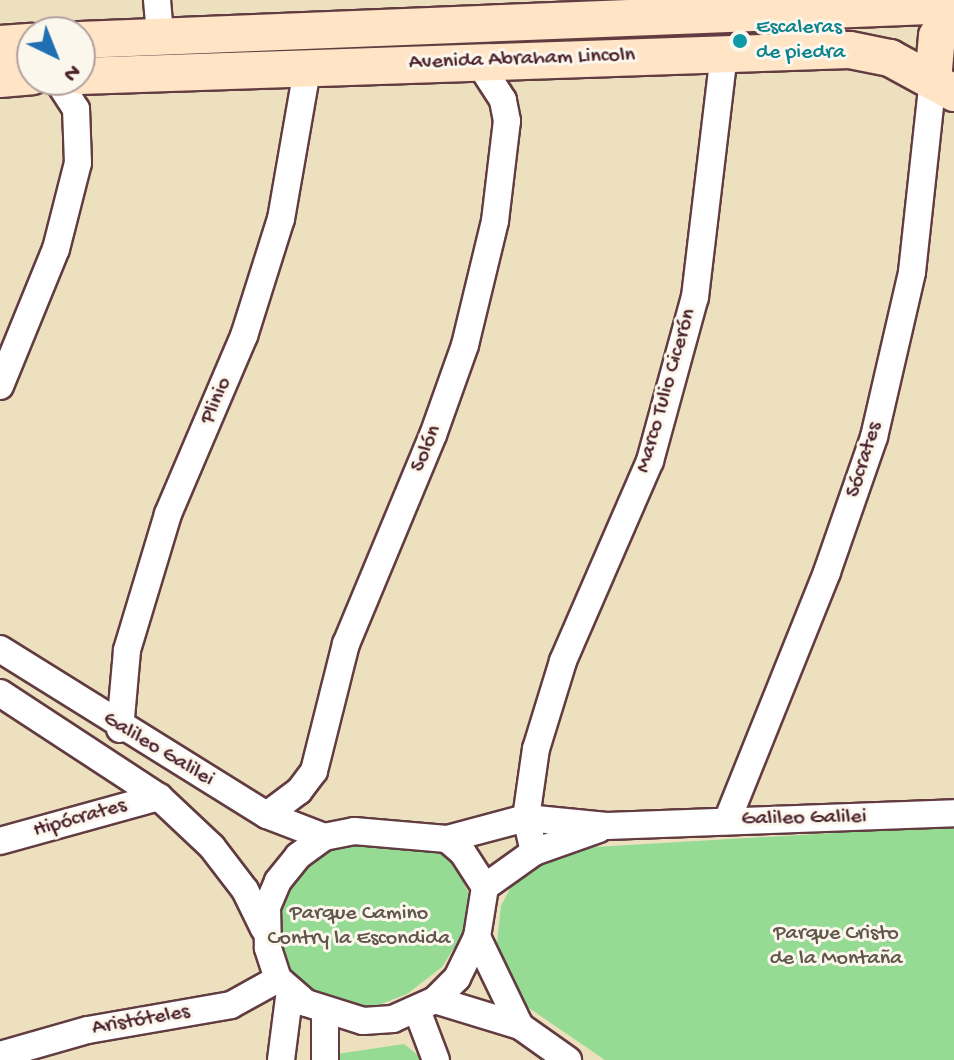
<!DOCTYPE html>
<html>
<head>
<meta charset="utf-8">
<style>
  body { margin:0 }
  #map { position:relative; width:954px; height:1060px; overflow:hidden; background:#ede0bf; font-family:"Gochi Hand",sans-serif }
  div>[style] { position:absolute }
  .green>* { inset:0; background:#95db94 }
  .roads { filter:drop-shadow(2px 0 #623c41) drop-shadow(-2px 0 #623c41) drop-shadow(0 2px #623c41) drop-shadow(0 -2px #623c41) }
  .street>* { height:26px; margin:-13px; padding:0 13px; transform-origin:13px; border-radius:13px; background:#fff }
  .secondary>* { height:36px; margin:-18px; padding:0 18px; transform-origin:18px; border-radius:18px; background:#ffe4c6 }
  .dots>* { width:22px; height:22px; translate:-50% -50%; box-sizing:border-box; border:4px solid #fbf7ec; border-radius:50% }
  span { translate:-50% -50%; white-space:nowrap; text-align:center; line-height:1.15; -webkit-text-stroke:6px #fbf7ec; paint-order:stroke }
  .culture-label { font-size:22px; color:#0d838f }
  .left { translate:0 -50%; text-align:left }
  .street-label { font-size:22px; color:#4a1f2b }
  .park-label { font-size:22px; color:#60574a }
  .north { position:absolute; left:16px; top:16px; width:80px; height:80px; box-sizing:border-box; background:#fbf7ec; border:2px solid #b4a19f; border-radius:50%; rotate:137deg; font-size:22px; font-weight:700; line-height:32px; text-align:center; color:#4a1f2b }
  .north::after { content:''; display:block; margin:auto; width:28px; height:36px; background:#1f6fb2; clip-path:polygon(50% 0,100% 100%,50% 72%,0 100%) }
</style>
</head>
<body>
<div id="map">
  <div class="green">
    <i style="clip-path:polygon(954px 826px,954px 1060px,605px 1060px,529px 1008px,513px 992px,496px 952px,501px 906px,513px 883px,537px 861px,561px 849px)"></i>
    <i style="clip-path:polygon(387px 843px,439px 850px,457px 869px,477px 911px,442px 967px,407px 994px,368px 1009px,328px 1004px,301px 988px,281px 950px,278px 910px,294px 874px,327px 849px)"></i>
    <i style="clip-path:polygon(404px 1044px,424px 1060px,337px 1060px,337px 1054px)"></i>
  </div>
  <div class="roads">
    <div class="street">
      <i style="left:157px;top:0;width:37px;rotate:85deg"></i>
      <i style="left:0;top:386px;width:148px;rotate:-67.8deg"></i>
      <i style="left:56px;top:249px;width:89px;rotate:-75.7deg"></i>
      <i style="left:78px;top:163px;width:54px;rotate:-92.1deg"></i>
      <i style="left:76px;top:109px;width:35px;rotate:-123deg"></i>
      <i style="left:0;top:649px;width:314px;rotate:31.9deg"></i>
      <i style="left:267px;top:815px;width:61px;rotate:21.1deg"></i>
      <i style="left:0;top:693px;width:190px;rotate:33.2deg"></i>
      <i style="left:159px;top:797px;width:73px;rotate:43.3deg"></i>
      <i style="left:212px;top:847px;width:54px;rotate:52.5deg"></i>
      <i style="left:245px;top:890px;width:43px;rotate:64deg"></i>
      <i style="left:120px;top:729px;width:79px;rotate:-84.9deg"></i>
      <i style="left:127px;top:650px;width:142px;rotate:-73.2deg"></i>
      <i style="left:168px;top:514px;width:194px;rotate:-66.9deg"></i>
      <i style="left:244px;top:336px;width:123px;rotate:-72.5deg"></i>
      <i style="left:281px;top:219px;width:151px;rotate:-80.1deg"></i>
      <i style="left:267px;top:815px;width:40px;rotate:-37deg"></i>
      <i style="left:299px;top:791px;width:25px;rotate:-53deg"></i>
      <i style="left:314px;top:771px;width:131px;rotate:-75.9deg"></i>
      <i style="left:346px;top:644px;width:226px;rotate:-67.4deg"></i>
      <i style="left:433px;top:435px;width:96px;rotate:-70.4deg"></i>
      <i style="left:465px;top:345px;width:128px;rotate:-76.4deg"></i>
      <i style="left:495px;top:221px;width:101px;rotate:-83.2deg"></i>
      <i style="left:507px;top:121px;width:21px;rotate:-101deg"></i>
      <i style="left:503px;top:100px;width:48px;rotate:-123deg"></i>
      <i style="left:727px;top:821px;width:268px;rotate:-68.1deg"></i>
      <i style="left:827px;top:572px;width:143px;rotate:-70.8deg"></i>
      <i style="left:874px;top:437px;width:169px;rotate:-77deg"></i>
      <i style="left:912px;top:272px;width:193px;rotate:-83.8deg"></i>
      <i style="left:354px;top:831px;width:93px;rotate:4.9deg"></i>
      <i style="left:447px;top:839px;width:21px;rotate:41deg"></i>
      <i style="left:463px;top:853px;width:40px;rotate:57.1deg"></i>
      <i style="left:485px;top:887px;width:51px;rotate:99.1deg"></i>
      <i style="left:477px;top:937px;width:46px;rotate:116deg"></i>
      <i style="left:457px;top:978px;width:31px;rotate:135deg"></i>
      <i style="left:435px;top:1000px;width:46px;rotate:155.7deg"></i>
      <i style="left:393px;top:1019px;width:30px;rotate:176deg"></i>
      <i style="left:363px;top:1021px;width:60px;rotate:-162.5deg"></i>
      <i style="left:306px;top:1003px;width:37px;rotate:-139deg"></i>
      <i style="left:278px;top:979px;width:33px;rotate:-108deg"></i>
      <i style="left:268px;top:948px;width:41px;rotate:-91.4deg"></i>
      <i style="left:267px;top:907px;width:28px;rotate:-67deg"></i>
      <i style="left:278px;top:881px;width:32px;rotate:-51deg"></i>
      <i style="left:298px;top:856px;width:32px;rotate:-36deg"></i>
      <i style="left:324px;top:837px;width:31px;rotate:-11deg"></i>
      <i style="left:447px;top:839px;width:82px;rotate:-14.9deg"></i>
      <i style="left:526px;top:818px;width:81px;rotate:5.6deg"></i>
      <i style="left:607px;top:826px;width:347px;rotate:-2.1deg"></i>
      <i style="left:0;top:841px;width:165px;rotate:-15.5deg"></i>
      <i style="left:534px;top:852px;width:35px;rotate:-103deg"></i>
      <i style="left:526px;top:818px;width:70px;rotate:-81.8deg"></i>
      <i style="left:536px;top:749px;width:92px;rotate:-72.9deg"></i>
      <i style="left:563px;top:661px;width:218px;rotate:-66.5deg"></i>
      <i style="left:650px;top:461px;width:170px;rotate:-74.7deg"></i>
      <i style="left:695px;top:297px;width:245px;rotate:-83.2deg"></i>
      <i style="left:485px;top:887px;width:60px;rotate:-35.5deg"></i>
      <i style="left:534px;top:852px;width:69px;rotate:-19.5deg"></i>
      <i style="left:477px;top:937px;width:99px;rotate:64.2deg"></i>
      <i style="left:435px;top:1000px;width:89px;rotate:17deg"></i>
      <i style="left:520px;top:1026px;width:59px;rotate:35.3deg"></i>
      <i style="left:417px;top:1010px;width:53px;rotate:69.2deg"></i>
      <i style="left:0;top:1055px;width:91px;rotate:-15.9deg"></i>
      <i style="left:88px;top:1030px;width:145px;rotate:-9.9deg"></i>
      <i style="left:231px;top:1005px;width:54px;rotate:-29deg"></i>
      <i style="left:281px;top:1060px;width:71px;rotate:-82.7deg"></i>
      <i style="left:325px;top:1060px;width:47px;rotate:-90deg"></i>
    </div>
    <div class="secondary">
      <i style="left:80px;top:40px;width:875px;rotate:-2.29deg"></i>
      <i style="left:0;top:44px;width:32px;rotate:-4deg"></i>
      <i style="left:80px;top:76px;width:770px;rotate:-1.93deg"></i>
      <i style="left:850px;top:50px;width:41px;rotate:11.3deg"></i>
      <i style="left:890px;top:58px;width:73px;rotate:28.7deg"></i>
      <i style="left:0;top:79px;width:32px;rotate:-5deg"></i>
      <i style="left:933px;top:80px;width:44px;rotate:-84.8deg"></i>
      <i style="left:937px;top:36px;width:29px;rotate:-54deg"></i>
    </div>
  </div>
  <div class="dots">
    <i style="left:740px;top:41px;background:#0f9aa8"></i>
  </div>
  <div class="culture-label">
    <span class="left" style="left:756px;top:41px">Escaleras<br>de piedra</span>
  </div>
  <div class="street-label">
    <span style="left:522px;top:60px;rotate:-2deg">Avenida Abraham Lincoln</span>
    <span style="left:667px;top:391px;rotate:-74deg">Marco Tulio Cicerón</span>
    <span style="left:217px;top:401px;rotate:-67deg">Plinio</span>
    <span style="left:427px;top:449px;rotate:-68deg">Solón</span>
    <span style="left:865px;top:460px;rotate:-73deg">Sócrates</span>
    <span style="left:158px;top:750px;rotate:31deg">Galileo Galilei</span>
    <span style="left:80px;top:819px;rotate:-16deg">Hipócrates</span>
    <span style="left:804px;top:819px;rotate:-1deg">Galileo Galilei</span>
    <span style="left:141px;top:1021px;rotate:-10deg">Aristóteles</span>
  </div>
  <div class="park-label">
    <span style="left:359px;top:927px">Parque Camino<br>Contry la Escondida</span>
    <span style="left:836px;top:947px">Parque Cristo<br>de la Montaña</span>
  </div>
  <div class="north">N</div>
</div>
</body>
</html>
